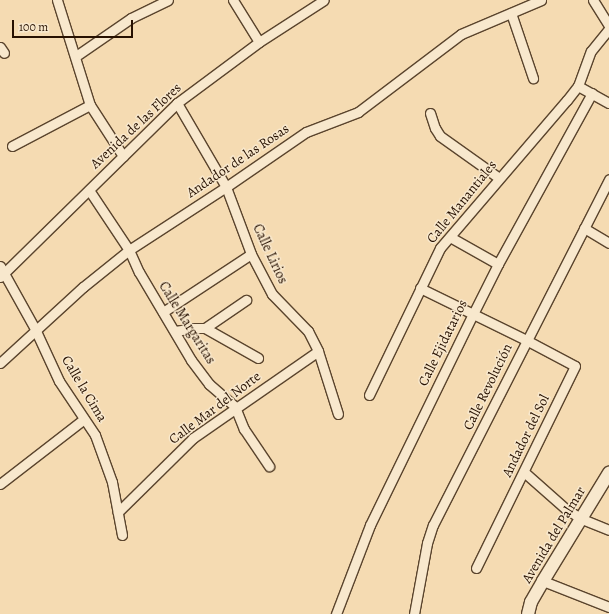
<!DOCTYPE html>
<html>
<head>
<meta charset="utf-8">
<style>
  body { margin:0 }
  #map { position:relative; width:609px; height:614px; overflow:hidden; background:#f5dbb2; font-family:Alegreya,serif }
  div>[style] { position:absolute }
  .roads { filter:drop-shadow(1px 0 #5a442d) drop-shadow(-1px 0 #5a442d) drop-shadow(0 1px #5a442d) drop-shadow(0 -1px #5a442d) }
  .minor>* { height:9px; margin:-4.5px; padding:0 4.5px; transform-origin:4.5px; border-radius:4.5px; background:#f8e8cd }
  .tertiary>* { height:12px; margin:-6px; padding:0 6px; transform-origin:6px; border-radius:6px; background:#f8e8cd }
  span { translate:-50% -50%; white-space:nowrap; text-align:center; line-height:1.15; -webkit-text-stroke:3px #f8e8cd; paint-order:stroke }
  .street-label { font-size:14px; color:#271101 }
  .scale { position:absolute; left:12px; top:20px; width:121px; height:18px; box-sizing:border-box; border:2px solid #271101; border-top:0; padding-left:5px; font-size:12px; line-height:14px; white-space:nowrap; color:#271101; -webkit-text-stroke:3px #f8e8cd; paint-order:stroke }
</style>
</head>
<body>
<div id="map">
  <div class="roads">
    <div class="minor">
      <i style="left:57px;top:0;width:110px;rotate:72.6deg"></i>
      <i style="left:90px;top:105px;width:61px;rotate:57.1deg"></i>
      <i style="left:233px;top:0;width:49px;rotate:58.2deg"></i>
      <i style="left:593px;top:0;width:31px;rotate:58deg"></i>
      <i style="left:511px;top:13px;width:69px;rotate:71.3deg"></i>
      <i style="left:0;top:47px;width:7px;rotate:56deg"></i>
      <i style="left:76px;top:56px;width:67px;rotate:-34.6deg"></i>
      <i style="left:131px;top:18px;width:41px;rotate:-25.9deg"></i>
      <i style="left:578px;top:86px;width:35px;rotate:29deg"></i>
      <i style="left:177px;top:103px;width:97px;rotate:59.7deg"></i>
      <i style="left:226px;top:187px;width:72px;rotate:69.5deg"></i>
      <i style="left:251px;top:254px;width:45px;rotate:62.3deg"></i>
      <i style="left:272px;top:294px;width:52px;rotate:45.8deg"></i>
      <i style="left:308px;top:331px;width:22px;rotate:63deg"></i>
      <i style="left:318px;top:351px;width:66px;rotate:72.4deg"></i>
      <i style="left:430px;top:113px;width:16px;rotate:72deg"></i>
      <i style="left:435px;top:128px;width:9px;rotate:58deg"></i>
      <i style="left:440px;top:136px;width:72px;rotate:35.4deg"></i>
      <i style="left:12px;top:146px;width:88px;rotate:-27.7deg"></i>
      <i style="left:89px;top:190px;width:72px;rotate:56.3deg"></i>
      <i style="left:129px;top:250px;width:24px;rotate:66deg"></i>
      <i style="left:139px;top:272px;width:102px;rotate:59.4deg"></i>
      <i style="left:191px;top:360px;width:30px;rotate:53deg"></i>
      <i style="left:209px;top:384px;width:35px;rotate:41deg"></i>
      <i style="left:235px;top:407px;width:24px;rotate:68deg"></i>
      <i style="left:244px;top:429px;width:45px;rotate:56deg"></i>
      <i style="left:584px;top:228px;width:29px;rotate:31deg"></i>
      <i style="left:450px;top:237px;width:55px;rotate:29.4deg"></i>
      <i style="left:0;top:266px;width:72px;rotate:60.9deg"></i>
      <i style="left:35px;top:329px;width:57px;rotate:65.2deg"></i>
      <i style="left:59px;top:381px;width:65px;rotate:56.3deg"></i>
      <i style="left:95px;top:435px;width:50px;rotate:70.1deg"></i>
      <i style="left:112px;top:482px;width:54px;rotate:79.3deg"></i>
      <i style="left:0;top:277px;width:248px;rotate:-44.5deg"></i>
      <i style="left:177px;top:103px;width:102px;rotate:-36.6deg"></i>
      <i style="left:259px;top:42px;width:77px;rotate:-32.9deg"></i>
      <i style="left:420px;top:288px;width:118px;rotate:26.1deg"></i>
      <i style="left:526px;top:340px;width:55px;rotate:28deg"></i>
      <i style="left:575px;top:366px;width:225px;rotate:116.1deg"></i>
      <i style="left:163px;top:312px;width:105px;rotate:-33.4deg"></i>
      <i style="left:205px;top:328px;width:50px;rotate:-34.3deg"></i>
      <i style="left:175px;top:331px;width:18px;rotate:-9deg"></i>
      <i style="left:193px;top:328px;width:12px"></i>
      <i style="left:205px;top:328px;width:61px;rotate:29.5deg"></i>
      <i style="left:0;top:363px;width:113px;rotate:-42.5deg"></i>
      <i style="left:83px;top:287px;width:59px;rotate:-38.8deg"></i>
      <i style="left:129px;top:250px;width:116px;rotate:-33deg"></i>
      <i style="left:226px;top:187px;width:97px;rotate:-34.5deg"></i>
      <i style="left:306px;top:132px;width:56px;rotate:-21deg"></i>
      <i style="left:358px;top:112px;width:129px;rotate:-37.1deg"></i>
      <i style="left:461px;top:34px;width:87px;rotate:-23deg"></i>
      <i style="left:369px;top:395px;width:163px;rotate:-64.2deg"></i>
      <i style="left:440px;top:248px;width:195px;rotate:-49.4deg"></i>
      <i style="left:567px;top:100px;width:18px;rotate:-52deg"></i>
      <i style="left:578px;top:86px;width:37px;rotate:-70deg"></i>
      <i style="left:591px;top:51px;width:28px;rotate:-51deg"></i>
      <i style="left:524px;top:472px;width:56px;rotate:41.4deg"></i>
      <i style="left:566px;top:509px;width:19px;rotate:32deg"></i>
      <i style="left:582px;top:519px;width:29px;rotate:22deg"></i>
      <i style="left:0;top:484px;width:106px;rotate:-37.7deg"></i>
      <i style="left:118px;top:512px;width:105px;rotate:-44.6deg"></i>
      <i style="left:193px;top:438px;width:152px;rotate:-34.8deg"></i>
      <i style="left:543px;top:581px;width:71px;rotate:21.5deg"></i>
      <i style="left:336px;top:614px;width:95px;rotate:-69.1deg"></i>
      <i style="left:370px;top:525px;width:235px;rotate:-64deg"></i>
      <i style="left:473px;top:314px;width:56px;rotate:-63.4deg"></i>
      <i style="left:498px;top:264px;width:195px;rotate:-61.2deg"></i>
      <i style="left:414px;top:614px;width:72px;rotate:-79.6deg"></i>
      <i style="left:427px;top:543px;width:19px;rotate:-72deg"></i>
      <i style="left:433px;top:525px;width:388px;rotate:-63deg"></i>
    </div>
    <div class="tertiary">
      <i style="left:528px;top:614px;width:12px;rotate:-76deg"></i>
      <i style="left:531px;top:602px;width:24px;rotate:-60deg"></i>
      <i style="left:543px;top:581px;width:127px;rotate:-58.6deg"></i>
    </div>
  </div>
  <div class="street-label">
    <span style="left:136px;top:126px;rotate:-43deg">Avenida de las Flores</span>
    <span style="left:238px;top:161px;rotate:-34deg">Andador de las Rosas</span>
    <span style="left:462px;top:202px;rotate:-51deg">Calle Manantiales</span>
    <span style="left:270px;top:254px;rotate:65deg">Calle Lirios</span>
    <span style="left:187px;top:323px;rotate:58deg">Calle Margaritas</span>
    <span style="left:443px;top:343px;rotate:-64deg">Calle Ejidatarios</span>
    <span style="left:488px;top:387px;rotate:-64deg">Calle Revolución</span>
    <span style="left:84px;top:389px;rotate:59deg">Calle la Cima</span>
    <span style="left:215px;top:408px;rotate:-37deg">Calle Mar del Norte</span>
    <span style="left:526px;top:436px;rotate:-64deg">Andador del Sol</span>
    <span style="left:554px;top:535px;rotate:-59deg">Avenida del Palmar</span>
  </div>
  <div class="scale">100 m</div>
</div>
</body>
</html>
